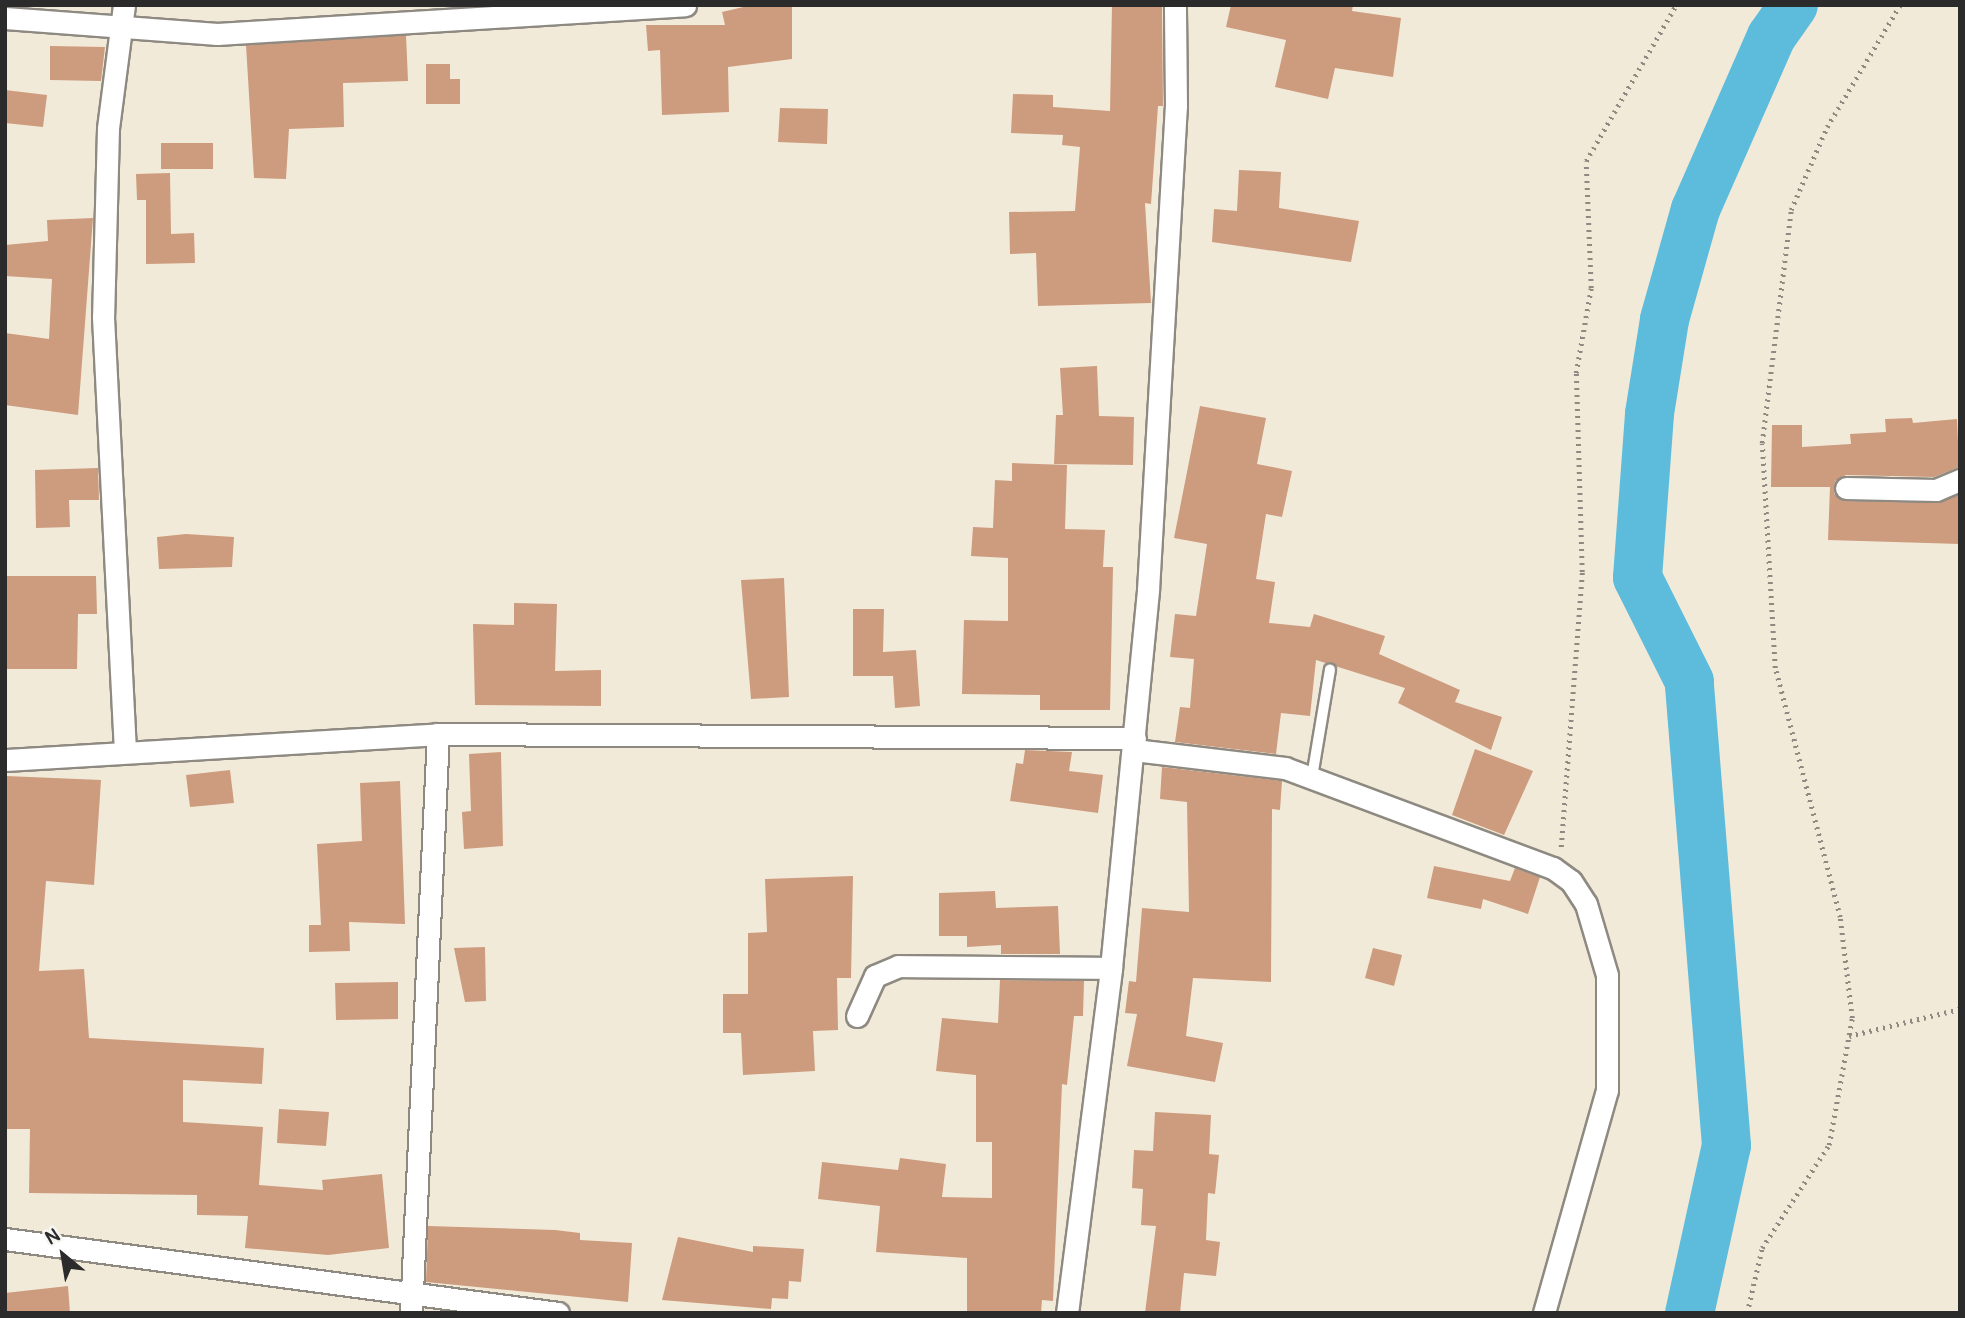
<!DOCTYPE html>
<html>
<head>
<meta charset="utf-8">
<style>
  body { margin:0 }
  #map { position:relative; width:1965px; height:1318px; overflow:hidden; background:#f2ead8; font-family:Pangolin,sans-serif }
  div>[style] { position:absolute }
  .river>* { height:49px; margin:-24.5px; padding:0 24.5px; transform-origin:24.5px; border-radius:24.5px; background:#5dbcdb }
  .building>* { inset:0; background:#cd9b7e }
  .path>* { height:4.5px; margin-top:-2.25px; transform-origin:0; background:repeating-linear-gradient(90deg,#8e8a82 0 2px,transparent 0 7px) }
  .roads { filter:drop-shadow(2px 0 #8e8a82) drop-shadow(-2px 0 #8e8a82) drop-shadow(0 2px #8e8a82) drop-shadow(0 -2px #8e8a82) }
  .lane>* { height:10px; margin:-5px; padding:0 5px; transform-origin:5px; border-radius:5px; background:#fff }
  .street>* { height:21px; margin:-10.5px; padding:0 10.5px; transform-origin:10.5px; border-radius:10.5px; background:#fff }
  span { translate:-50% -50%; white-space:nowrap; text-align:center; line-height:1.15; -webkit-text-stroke:5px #f6f6f2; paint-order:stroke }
  .frame { position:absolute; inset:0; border:7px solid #2b2b2b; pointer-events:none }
  .north { position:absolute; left:28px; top:1220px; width:70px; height:70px; -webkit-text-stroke:5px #f6f6f2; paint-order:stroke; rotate:330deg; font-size:19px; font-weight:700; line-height:28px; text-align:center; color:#2b2b2b }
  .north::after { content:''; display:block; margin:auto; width:24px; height:32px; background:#2b2b2b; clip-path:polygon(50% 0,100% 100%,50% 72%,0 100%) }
</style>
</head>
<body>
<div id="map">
  <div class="river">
    <i style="left:1689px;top:1313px;width:172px;rotate:-77.6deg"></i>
    <i style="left:1726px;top:1145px;width:465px;rotate:-94.6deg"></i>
    <i style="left:1689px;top:681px;width:116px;rotate:-116.6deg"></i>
    <i style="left:1637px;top:577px;width:164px;rotate:-85.8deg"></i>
    <i style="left:1649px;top:413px;width:95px;rotate:-80.9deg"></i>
    <i style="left:1664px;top:319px;width:114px;rotate:-74.3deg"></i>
    <i style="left:1695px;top:209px;width:189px;rotate:-66.3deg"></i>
    <i style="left:1771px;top:36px;width:38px;rotate:-55deg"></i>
  </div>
  <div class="building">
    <i style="clip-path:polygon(752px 5px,792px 5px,792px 59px,728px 67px,729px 112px,662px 115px,660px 50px,648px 51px,646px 25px,725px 25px,722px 12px)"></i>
    <i style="clip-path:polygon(1112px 5px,1162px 5px,1163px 106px,1158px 106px,1151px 204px,1145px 203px,1151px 303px,1038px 306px,1036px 253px,1010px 254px,1009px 212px,1075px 211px,1080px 147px,1062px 145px,1063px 135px,1011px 133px,1013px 94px,1053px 95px,1053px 107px,1110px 111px)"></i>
    <i style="clip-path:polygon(1231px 5px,1353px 5px,1352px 11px,1401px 18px,1393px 77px,1335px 68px,1328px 99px,1275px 87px,1286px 40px,1226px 27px)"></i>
    <i style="clip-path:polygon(406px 35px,408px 81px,343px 83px,344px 127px,289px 129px,286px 179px,254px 178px,246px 45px)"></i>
    <i style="clip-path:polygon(50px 46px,105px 47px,101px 81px,50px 80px)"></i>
    <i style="clip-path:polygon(426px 64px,450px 64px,450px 79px,460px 79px,460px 104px,426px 104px)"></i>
    <i style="clip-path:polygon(5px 90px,47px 95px,43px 127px,5px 123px)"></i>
    <i style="clip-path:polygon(780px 108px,828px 109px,827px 144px,778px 142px)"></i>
    <i style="clip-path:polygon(161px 143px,213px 143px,213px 169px,161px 169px)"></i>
    <i style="clip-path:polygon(1239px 170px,1281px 172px,1279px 208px,1359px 221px,1351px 262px,1212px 242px,1214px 209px,1237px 211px)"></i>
    <i style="clip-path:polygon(170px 173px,171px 234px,194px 233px,195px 263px,146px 264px,146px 200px,137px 200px,136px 174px)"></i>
    <i style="clip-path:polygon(93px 218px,78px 415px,5px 405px,5px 333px,49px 339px,52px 279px,5px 276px,5px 245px,48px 241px,47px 220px)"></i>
    <i style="clip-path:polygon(1097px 366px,1099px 416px,1134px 417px,1133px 465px,1054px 464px,1056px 415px,1063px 415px,1060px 368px)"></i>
    <i style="clip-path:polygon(1200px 406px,1266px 418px,1257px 464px,1292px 471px,1282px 517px,1266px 514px,1256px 579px,1275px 582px,1269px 623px,1310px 627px,1314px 614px,1385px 636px,1379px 654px,1460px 690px,1455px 702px,1502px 717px,1491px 750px,1398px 703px,1405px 688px,1316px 660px,1310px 716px,1281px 713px,1276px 754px,1175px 742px,1180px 707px,1190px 708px,1194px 659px,1170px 657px,1175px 614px,1196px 616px,1207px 544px,1174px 538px)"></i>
    <i style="clip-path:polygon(1912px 418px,1913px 423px,1957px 419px,1959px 467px,1934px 477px,1846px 475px,1835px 481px,1834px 494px,1846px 501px,1936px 503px,1960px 494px,1960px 544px,1828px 540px,1830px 487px,1771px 487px,1772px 425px,1802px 425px,1802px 447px,1851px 444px,1850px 434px,1886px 432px,1885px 419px)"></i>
    <i style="clip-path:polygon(1012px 463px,1067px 465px,1065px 529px,1105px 530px,1103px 567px,1113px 567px,1110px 710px,1040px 710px,1040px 695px,962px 694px,964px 620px,1008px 621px,1008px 558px,971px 556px,973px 527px,993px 528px,995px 480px,1012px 481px)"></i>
    <i style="clip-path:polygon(98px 468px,99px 500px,69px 500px,70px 527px,36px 528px,35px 470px)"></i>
    <i style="clip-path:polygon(186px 534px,234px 537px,232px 567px,159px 569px,157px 537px)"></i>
    <i style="clip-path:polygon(5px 576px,96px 576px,97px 614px,78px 614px,77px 669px,5px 669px)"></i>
    <i style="clip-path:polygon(784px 578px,789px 697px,751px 699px,741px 580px)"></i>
    <i style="clip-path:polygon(514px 603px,557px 604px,555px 671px,601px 670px,601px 706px,475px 705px,473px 624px,514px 625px)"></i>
    <i style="clip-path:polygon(853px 609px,884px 609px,883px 652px,916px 650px,920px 706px,895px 708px,893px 676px,853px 676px)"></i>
    <i style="clip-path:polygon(1475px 749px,1533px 771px,1504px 835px,1452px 815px)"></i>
    <i style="clip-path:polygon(1025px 750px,1072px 752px,1069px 771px,1103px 775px,1098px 813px,1010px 801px,1016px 763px,1023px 764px)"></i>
    <i style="clip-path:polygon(501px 752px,503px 846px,464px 849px,462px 812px,471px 811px,469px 754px)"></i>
    <i style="clip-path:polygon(1162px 767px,1282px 781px,1280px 810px,1272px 809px,1271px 982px,1193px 978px,1186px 1036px,1223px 1043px,1215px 1082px,1127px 1066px,1137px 1014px,1125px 1013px,1129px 981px,1136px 982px,1142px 908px,1189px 912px,1187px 802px,1160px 799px)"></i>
    <i style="clip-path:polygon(230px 770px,234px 803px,190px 807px,186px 775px)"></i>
    <i style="clip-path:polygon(6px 776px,101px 780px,94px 885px,46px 881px,39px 971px,84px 969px,89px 1038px,264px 1048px,262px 1084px,183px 1080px,183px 1122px,263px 1127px,259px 1185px,323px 1190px,322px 1180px,382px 1174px,389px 1248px,328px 1255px,245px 1248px,248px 1216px,197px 1215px,197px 1195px,29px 1193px,30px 1129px,5px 1129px)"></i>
    <i style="clip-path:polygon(400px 781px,405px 924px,349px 922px,350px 951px,309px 952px,309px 925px,321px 925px,317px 844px,362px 841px,360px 783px)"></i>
    <i style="clip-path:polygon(1434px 866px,1510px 881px,1515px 868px,1540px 877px,1528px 914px,1483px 899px,1481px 909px,1427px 898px)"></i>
    <i style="clip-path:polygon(853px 876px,851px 978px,837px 978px,838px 1030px,813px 1031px,815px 1071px,743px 1075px,741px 1033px,723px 1033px,723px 994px,748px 994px,748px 933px,767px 932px,765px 879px)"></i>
    <i style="clip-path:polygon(995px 891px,996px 908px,1058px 906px,1060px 954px,1001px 954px,1001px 945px,967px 947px,967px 936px,939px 936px,939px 893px)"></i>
    <i style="clip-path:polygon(485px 947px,486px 1001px,465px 1002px,454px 948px)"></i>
    <i style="clip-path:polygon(1373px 948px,1402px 955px,1394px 986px,1365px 978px)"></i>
    <i style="clip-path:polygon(1000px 980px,1084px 981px,1083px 1016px,1074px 1016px,1067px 1085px,1062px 1084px,1053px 1301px,1042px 1300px,1041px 1313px,967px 1313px,967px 1258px,876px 1252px,880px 1206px,818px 1199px,822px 1162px,898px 1170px,900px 1158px,946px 1164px,942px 1197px,992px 1198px,992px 1142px,976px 1142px,976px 1075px,936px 1071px,942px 1018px,998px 1023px)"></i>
    <i style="clip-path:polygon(398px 982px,398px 1019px,336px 1020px,335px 983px)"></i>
    <i style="clip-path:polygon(279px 1109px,329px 1112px,326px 1146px,277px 1143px)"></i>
    <i style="clip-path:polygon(1155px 1112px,1211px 1115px,1209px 1154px,1219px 1155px,1215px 1194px,1208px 1193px,1206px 1240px,1220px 1242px,1216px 1276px,1184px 1273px,1180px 1313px,1145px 1313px,1156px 1226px,1141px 1225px,1143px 1189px,1132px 1188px,1134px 1150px,1153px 1151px)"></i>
    <i style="clip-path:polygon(428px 1226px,555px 1230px,580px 1233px,580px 1240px,632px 1243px,628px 1302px,426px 1282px)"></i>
    <i style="clip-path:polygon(678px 1237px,753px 1252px,753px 1246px,804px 1249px,801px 1282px,789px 1281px,788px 1299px,772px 1298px,771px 1309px,662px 1300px)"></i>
    <i style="clip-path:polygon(68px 1286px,70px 1313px,5px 1313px,5px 1293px)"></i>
  </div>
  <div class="path">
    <i style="left:1561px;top:847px;width:276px;rotate:-85.6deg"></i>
    <i style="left:1582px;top:572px;width:199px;rotate:-91.7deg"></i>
    <i style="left:1576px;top:373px;width:86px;rotate:-80deg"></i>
    <i style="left:1591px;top:288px;width:127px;rotate:-92.3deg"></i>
    <i style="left:1586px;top:161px;width:180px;rotate:-60deg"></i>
    <i style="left:1849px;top:1036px;width:114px;rotate:-13.7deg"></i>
    <i style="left:1747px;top:1313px;width:67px;rotate:-77deg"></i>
    <i style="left:1762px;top:1248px;width:123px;rotate:-57deg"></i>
    <i style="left:1829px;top:1145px;width:129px;rotate:-79.7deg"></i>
    <i style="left:1852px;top:1018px;width:102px;rotate:-96.8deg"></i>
    <i style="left:1840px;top:917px;width:257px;rotate:-104.6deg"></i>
    <i style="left:1775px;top:668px;width:225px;rotate:-93.3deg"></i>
    <i style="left:1762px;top:443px;width:235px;rotate:-82.9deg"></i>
    <i style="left:1791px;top:210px;width:90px;rotate:-66.6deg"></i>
    <i style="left:1827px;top:127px;width:142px;rotate:-59.1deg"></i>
  </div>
  <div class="roads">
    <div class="lane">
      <i style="left:1312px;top:777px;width:109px;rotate:-80.5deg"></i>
    </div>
    <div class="street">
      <i style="left:124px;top:5px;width:125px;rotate:97.4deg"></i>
      <i style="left:108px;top:129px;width:188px;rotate:91.5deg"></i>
      <i style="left:103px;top:317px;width:434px;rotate:87.1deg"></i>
      <i style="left:5px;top:18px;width:213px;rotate:4.3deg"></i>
      <i style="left:217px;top:34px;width:469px;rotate:-3.5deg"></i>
      <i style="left:1846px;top:488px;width:90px;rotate:1.3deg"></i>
      <i style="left:1936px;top:490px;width:26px;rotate:-23deg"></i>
      <i style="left:1134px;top:750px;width:152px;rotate:6.8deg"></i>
      <i style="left:1285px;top:768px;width:286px;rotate:20.5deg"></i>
      <i style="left:1553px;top:868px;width:22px;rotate:36deg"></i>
      <i style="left:1571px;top:881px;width:27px;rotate:57deg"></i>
      <i style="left:1586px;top:904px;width:74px;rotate:73.5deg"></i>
      <i style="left:1607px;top:975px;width:115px;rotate:90deg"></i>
      <i style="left:1607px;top:1090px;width:232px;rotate:105.8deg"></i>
      <i style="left:5px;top:760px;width:434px;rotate:-3.4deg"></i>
      <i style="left:438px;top:734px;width:697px;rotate:0.33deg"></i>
      <i style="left:857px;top:1016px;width:44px;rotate:-65.8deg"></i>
      <i style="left:875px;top:976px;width:25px;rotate:-23deg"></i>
      <i style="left:898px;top:966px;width:213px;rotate:0.5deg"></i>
      <i style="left:5px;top:1239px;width:558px;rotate:7.62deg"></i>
      <i style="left:411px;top:1313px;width:580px;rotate:-87.33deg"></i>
      <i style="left:1067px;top:1313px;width:348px;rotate:-82.7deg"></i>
      <i style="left:1111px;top:968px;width:380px;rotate:-84.4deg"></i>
      <i style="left:1148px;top:590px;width:485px;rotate:-86.7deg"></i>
      <i style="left:1176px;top:106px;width:101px;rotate:-90.6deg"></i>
    </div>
  </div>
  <div class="frame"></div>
  <div class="north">N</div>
</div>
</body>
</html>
